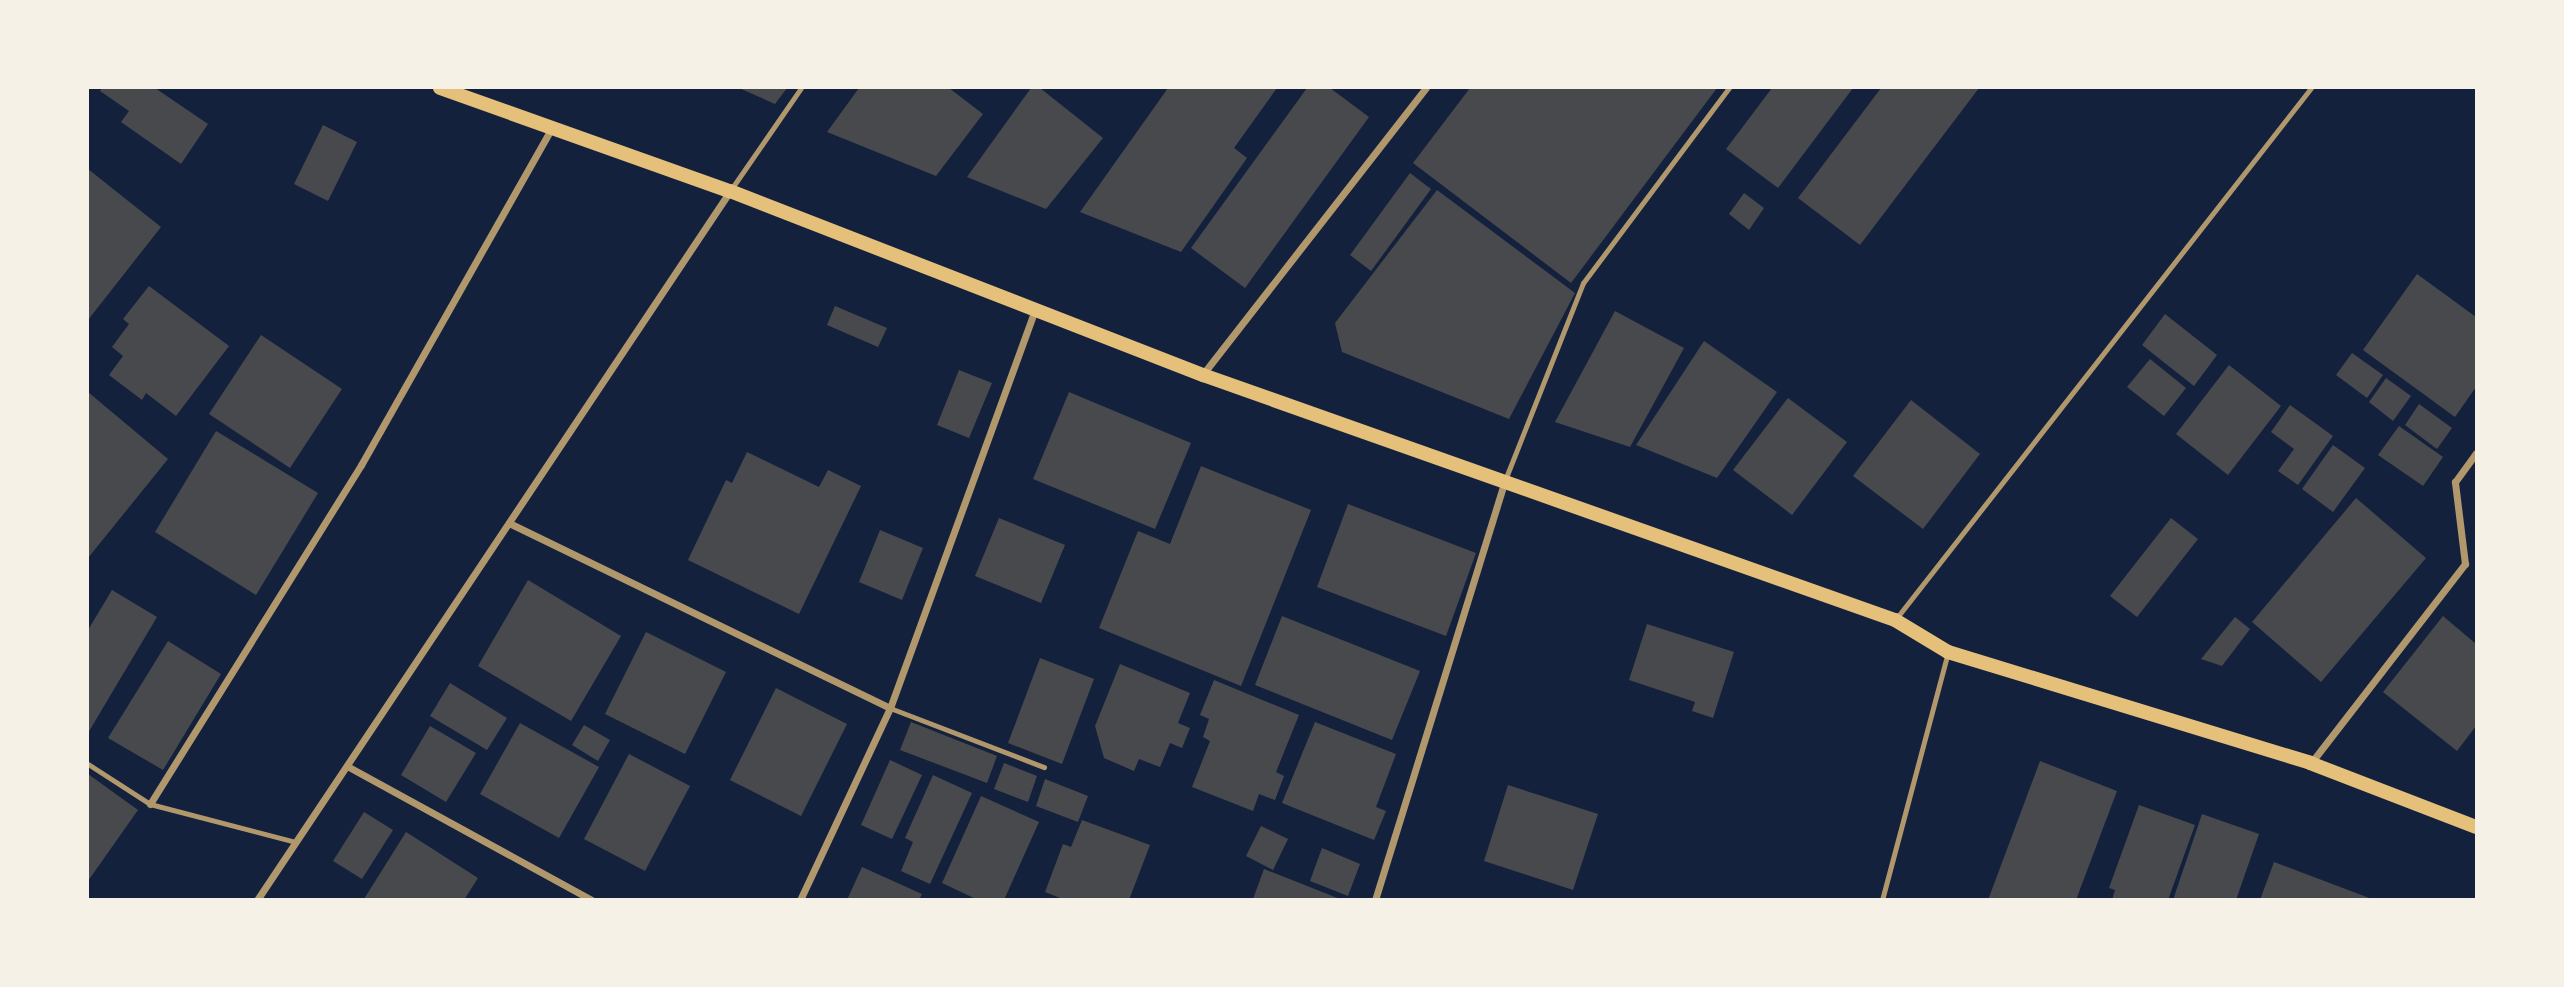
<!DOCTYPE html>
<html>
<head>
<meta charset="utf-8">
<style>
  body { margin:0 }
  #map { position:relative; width:2564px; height:987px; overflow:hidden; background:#14213d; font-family:Inter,sans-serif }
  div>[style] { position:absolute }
  .building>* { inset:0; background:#48494c }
  .service>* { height:5px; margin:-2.5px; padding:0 2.5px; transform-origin:2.5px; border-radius:2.5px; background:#b1986c }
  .minor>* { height:7px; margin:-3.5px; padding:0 3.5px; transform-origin:3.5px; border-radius:3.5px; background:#b1986c }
  .secondary>* { height:14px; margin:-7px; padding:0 7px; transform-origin:7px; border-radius:7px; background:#e5c07b }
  span { translate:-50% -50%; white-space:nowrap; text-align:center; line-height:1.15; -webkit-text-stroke:6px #f6f1e7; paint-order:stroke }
  .frame { position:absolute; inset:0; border:89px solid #f6f1e7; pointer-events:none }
</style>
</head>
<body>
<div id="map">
  <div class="building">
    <i style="clip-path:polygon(102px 88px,155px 88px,208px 124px,181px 164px,121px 122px,129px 111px,100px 91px)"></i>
    <i style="clip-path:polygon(739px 88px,787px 88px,775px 104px)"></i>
    <i style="clip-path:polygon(859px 88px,949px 88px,983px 114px,936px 176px,827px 132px)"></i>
    <i style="clip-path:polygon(1031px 88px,1040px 88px,1103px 138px,1046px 209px,967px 177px)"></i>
    <i style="clip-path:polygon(1168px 88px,1277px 88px,1234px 148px,1247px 158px,1181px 252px,1080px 212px)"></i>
    <i style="clip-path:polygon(1307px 88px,1330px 88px,1369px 117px,1245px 288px,1191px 248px)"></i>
    <i style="clip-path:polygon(1470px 88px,1717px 88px,1571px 283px,1413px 163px)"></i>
    <i style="clip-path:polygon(1772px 88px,1853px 88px,1778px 188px,1726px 149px)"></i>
    <i style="clip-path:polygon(1881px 88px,1979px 88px,1860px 245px,1798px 198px)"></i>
    <i style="clip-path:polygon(323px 125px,357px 142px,328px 201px,294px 184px)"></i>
    <i style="clip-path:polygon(88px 169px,161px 227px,88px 320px)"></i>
    <i style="clip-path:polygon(1410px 173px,1431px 189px,1371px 271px,1350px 255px)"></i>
    <i style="clip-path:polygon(1437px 190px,1575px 293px,1509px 419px,1342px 352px,1335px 323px)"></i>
    <i style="clip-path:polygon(1744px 193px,1764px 208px,1749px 230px,1729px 214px)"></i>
    <i style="clip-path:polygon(2417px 274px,2476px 317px,2476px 387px,2455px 417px,2363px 350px)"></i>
    <i style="clip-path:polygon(149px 286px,229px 346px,176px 416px,146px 393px,142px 400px,109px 375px,123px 356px,112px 347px,129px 324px,123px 319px)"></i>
    <i style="clip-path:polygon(835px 306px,887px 328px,878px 347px,827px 325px)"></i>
    <i style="clip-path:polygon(1615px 311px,1684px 348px,1630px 447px,1555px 422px)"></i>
    <i style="clip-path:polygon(2165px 314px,2217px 355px,2194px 386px,2142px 345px)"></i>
    <i style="clip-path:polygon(261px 335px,342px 389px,290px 468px,209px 414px)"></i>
    <i style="clip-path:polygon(1704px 341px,1777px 392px,1717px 478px,1636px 445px)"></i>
    <i style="clip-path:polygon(2352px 353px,2383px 375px,2367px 398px,2336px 375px)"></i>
    <i style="clip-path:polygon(2150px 359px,2186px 388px,2164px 416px,2127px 387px)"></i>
    <i style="clip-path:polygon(2229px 365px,2281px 406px,2228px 475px,2176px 434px)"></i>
    <i style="clip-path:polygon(959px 370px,992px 383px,969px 438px,937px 425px)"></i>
    <i style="clip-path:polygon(2386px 378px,2411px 396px,2393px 421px,2369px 402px)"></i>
    <i style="clip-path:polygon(88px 392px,168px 459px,88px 558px)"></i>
    <i style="clip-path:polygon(1069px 392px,1191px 443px,1155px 529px,1033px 479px)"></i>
    <i style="clip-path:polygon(1788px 398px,1847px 442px,1792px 515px,1733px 470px)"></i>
    <i style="clip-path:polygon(1911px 400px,1980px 454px,1923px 529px,1853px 476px)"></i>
    <i style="clip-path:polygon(2419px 404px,2452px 428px,2437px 449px,2405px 425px)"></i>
    <i style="clip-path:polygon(2290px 405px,2333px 436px,2298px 485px,2278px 471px,2294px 449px,2271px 432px)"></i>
    <i style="clip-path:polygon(2399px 426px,2443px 457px,2423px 486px,2378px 455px)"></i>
    <i style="clip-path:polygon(216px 431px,318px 493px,256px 595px,155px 532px)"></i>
    <i style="clip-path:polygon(2333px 445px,2365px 468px,2333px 512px,2302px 489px)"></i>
    <i style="clip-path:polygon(747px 452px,819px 487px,828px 470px,861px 486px,799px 614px,688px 560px,726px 480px,732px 483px)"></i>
    <i style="clip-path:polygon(1201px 466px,1311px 510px,1241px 686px,1099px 628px,1138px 531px,1170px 544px)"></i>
    <i style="clip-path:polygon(2356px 498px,2426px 558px,2321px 682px,2252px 622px)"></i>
    <i style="clip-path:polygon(1348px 504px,1476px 553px,1446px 636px,1317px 587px)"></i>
    <i style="clip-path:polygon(999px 518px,1065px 545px,1041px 603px,975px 576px)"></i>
    <i style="clip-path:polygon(2171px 518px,2198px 539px,2137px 617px,2110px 596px)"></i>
    <i style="clip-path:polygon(880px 530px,923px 548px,902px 600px,859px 582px)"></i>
    <i style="clip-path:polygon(528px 580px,621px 636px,571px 721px,478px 666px)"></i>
    <i style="clip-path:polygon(112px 590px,157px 617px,88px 733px,88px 630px)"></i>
    <i style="clip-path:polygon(1282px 616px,1420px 671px,1392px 740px,1255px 685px)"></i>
    <i style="clip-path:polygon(2443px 616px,2476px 644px,2476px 726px,2457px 751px,2383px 692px)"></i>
    <i style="clip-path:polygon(2235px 617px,2250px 629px,2222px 666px,2201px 659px)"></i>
    <i style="clip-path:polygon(1647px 624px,1734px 652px,1713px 718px,1692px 711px,1695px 702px,1629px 680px)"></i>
    <i style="clip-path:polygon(646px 632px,726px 672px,685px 754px,605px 714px)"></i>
    <i style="clip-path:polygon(168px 641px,221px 674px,163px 770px,108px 738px)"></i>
    <i style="clip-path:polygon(1040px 658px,1094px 679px,1062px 764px,1008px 743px)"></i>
    <i style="clip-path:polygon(1120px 664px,1190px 693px,1178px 723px,1190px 728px,1182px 748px,1170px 743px,1160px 767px,1139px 759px,1134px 771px,1104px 758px,1095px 726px)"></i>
    <i style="clip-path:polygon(1214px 680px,1299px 715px,1276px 772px,1284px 776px,1275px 800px,1259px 794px,1253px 811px,1192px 787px,1210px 741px,1203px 737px,1209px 719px,1200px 715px)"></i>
    <i style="clip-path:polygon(450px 683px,507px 718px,487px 750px,430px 716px)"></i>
    <i style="clip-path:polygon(776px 688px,847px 724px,801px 816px,730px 780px)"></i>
    <i style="clip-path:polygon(911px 722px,997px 756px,987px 783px,900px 750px)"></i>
    <i style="clip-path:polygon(1315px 722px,1396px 754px,1376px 807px,1386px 811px,1374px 840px,1282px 803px)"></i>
    <i style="clip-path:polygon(520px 723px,599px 767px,559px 838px,480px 794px)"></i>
    <i style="clip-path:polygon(584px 725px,610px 740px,598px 761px,572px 745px)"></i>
    <i style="clip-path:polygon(430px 726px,476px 753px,446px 802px,401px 775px)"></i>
    <i style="clip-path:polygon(629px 754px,690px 786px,645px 871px,584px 839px)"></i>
    <i style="clip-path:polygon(890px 760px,922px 775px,892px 839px,861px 825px)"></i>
    <i style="clip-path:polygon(2040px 761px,2117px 791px,2076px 900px,1988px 900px)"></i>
    <i style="clip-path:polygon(1004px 763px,1037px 776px,1028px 802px,994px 789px)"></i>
    <i style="clip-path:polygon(88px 774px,138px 810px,88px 881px)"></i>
    <i style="clip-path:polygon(933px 775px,972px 793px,930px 884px,901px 871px,913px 842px,905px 838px)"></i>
    <i style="clip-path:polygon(1045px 779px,1088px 796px,1078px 822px,1036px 806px)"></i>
    <i style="clip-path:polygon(1508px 785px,1598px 814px,1573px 890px,1484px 861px)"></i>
    <i style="clip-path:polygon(981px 796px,1039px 822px,1004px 900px,978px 900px,942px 883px)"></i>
    <i style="clip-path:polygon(2139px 805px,2195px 825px,2168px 900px,2112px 900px,2115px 890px,2109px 888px)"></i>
    <i style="clip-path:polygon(364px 812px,393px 830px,362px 879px,333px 861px)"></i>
    <i style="clip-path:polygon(2202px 814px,2259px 834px,2236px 900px,2173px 900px)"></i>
    <i style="clip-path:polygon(1082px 820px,1150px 845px,1129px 900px,1065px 900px,1045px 892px,1063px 844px,1071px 847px)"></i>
    <i style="clip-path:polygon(1261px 826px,1288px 839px,1273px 870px,1246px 856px)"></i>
    <i style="clip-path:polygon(406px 832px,478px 878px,464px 900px,364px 899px)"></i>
    <i style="clip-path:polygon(1322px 848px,1360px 864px,1348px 896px,1310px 881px)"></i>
    <i style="clip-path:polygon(2274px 862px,2372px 899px,2372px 900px,2260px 900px)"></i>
    <i style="clip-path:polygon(862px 867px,922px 894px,919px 900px,847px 900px)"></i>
    <i style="clip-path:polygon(1264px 869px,1340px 899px,1339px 900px,1253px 899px)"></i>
  </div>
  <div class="service">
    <i style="left:732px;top:188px;width:121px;rotate:-55.4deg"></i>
    <i style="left:1505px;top:480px;width:212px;rotate:-68.4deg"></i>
    <i style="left:1583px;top:283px;width:244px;rotate:-53.2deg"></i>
    <i style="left:1895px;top:620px;width:675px;rotate:-51.98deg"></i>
    <i style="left:890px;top:708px;width:165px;rotate:21deg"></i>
    <i style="left:88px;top:764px;width:74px;rotate:32.8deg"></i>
    <i style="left:150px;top:804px;width:151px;rotate:14.6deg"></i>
    <i style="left:1882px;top:900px;width:257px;rotate:-75.1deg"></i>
  </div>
  <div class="minor">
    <i style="left:1203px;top:374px;width:363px;rotate:-52.1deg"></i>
    <i style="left:509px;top:523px;width:424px;rotate:25.9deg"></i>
    <i style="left:2311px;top:763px;width:252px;rotate:-52.3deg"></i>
    <i style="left:2465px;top:564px;width:83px;rotate:-97deg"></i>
    <i style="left:2455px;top:482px;width:36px;rotate:-54deg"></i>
    <i style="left:347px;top:766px;width:279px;rotate:28.7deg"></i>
    <i style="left:150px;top:804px;width:399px;rotate:-58.1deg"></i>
    <i style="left:361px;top:465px;width:387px;rotate:-60.5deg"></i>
    <i style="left:257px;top:900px;width:852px;rotate:-56.29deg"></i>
    <i style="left:800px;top:900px;width:212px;rotate:-64.9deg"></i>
    <i style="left:890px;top:708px;width:424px;rotate:-70deg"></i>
    <i style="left:1375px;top:900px;width:437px;rotate:-72.8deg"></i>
  </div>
  <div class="secondary">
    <i style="left:440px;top:88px;width:308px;rotate:19.6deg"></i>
    <i style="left:730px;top:191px;width:508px;rotate:21.26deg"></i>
    <i style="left:1203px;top:375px;width:734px;rotate:19.5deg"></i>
    <i style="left:1895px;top:620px;width:62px;rotate:31.1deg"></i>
    <i style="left:1948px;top:652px;width:379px;rotate:17deg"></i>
    <i style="left:2310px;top:763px;width:178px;rotate:21.1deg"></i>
  </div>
  <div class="frame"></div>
</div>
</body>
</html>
